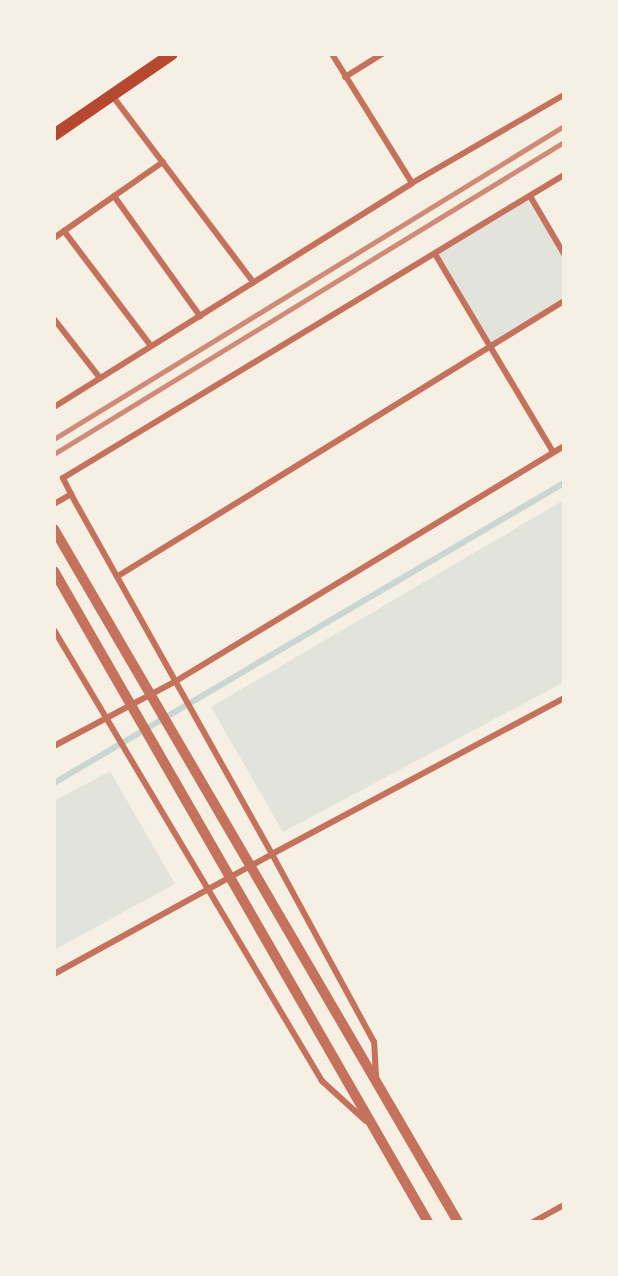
<!DOCTYPE html>
<html>
<head>
<meta charset="utf-8">
<style>
  body { margin:0 }
  #map { position:relative; width:618px; height:1276px; overflow:hidden; background:#f6efe4; font-family:"DM Sans",sans-serif }
  div>[style] { position:absolute }
  .green>* { inset:0; background:#e2e4dc }
  .stream>* { height:6px; margin:-3px; padding:0 3px; transform-origin:3px; border-radius:3px; background:#c9d6d2 }
  .minor>* { height:6px; margin:-3px; padding:0 3px; transform-origin:3px; border-radius:3px; background:#c5725c }
  .tertiary>* { height:10px; margin:-5px; padding:0 5px; transform-origin:5px; border-radius:5px; background:#c5725c }
  .secondary>* { height:12px; margin:-6px; padding:0 6px; transform-origin:6px; border-radius:6px; background:#b5482f }
  .rail>* { height:4.5px; margin:-2.25px; padding:0 2.25px; transform-origin:2.25px; border-radius:2.25px; background:#cf8b77 }
  span { translate:-50% -50%; white-space:nowrap; text-align:center; line-height:1.15; -webkit-text-stroke:5px #f6efe4; paint-order:stroke }
  .frame { position:absolute; inset:0; border:56px solid #f6efe4; pointer-events:none }
</style>
</head>
<body>
<div id="map">
  <div class="green">
    <i style="clip-path:polygon(530px 196px,564px 254px,564px 301px,490px 346px,435px 254px)"></i>
    <i style="clip-path:polygon(564px 500px,564px 682px,283px 832px,211px 707px)"></i>
    <i style="clip-path:polygon(110px 771px,175px 884px,54px 950px,54px 801px)"></i>
  </div>
  <div class="stream">
    <i style="left:54px;top:783px;width:592px;rotate:-30.47deg"></i>
  </div>
  <div class="minor">
    <i style="left:332px;top:54px;width:152px;rotate:58.2deg"></i>
    <i style="left:345px;top:77px;width:44px;rotate:-31.9deg"></i>
    <i style="left:111px;top:94px;width:236px;rotate:52.9deg"></i>
    <i style="left:114px;top:196px;width:148px;rotate:54.4deg"></i>
    <i style="left:530px;top:196px;width:67px;rotate:59.6deg"></i>
    <i style="left:64px;top:231px;width:144px;rotate:52.9deg"></i>
    <i style="left:54px;top:238px;width:133px;rotate:-34.9deg"></i>
    <i style="left:435px;top:254px;width:230px;rotate:59.2deg"></i>
    <i style="left:54px;top:319px;width:75px;rotate:52.1deg"></i>
    <i style="left:54px;top:407px;width:422px;rotate:-32deg"></i>
    <i style="left:412px;top:183px;width:176px;rotate:-30.1deg"></i>
    <i style="left:54px;top:504px;width:20px;rotate:-30deg"></i>
    <i style="left:71px;top:494px;width:18px;rotate:-117deg"></i>
    <i style="left:63px;top:478px;width:585px;rotate:-31.17deg"></i>
    <i style="left:118px;top:576px;width:524px;rotate:-31.66deg"></i>
    <i style="left:54px;top:630px;width:525px;rotate:59.28deg"></i>
    <i style="left:322px;top:1081px;width:59px;rotate:42.3deg"></i>
    <i style="left:54px;top:746px;width:138px;rotate:-28deg"></i>
    <i style="left:176px;top:681px;width:454px;rotate:-31.2deg"></i>
    <i style="left:54px;top:974px;width:249px;rotate:-28.8deg"></i>
    <i style="left:272px;top:854px;width:412px;rotate:-119.2deg"></i>
    <i style="left:376px;top:1077px;width:35px;rotate:-93deg"></i>
    <i style="left:374px;top:1042px;width:214px;rotate:-118.5deg"></i>
    <i style="left:272px;top:854px;width:331px;rotate:-28.1deg"></i>
    <i style="left:533px;top:1222px;width:35px;rotate:-29deg"></i>
  </div>
  <div class="tertiary">
    <i style="left:54px;top:529px;width:802px;rotate:59.76deg"></i>
    <i style="left:54px;top:571px;width:751px;rotate:60.12deg"></i>
  </div>
  <div class="secondary">
    <i style="left:54px;top:135px;width:143px;rotate:-34.5deg"></i>
  </div>
  <div class="rail">
    <i style="left:54px;top:439px;width:598px;rotate:-31.54deg"></i>
    <i style="left:54px;top:454px;width:598px;rotate:-31.46deg"></i>
  </div>
  <div class="frame"></div>
</div>
</body>
</html>
